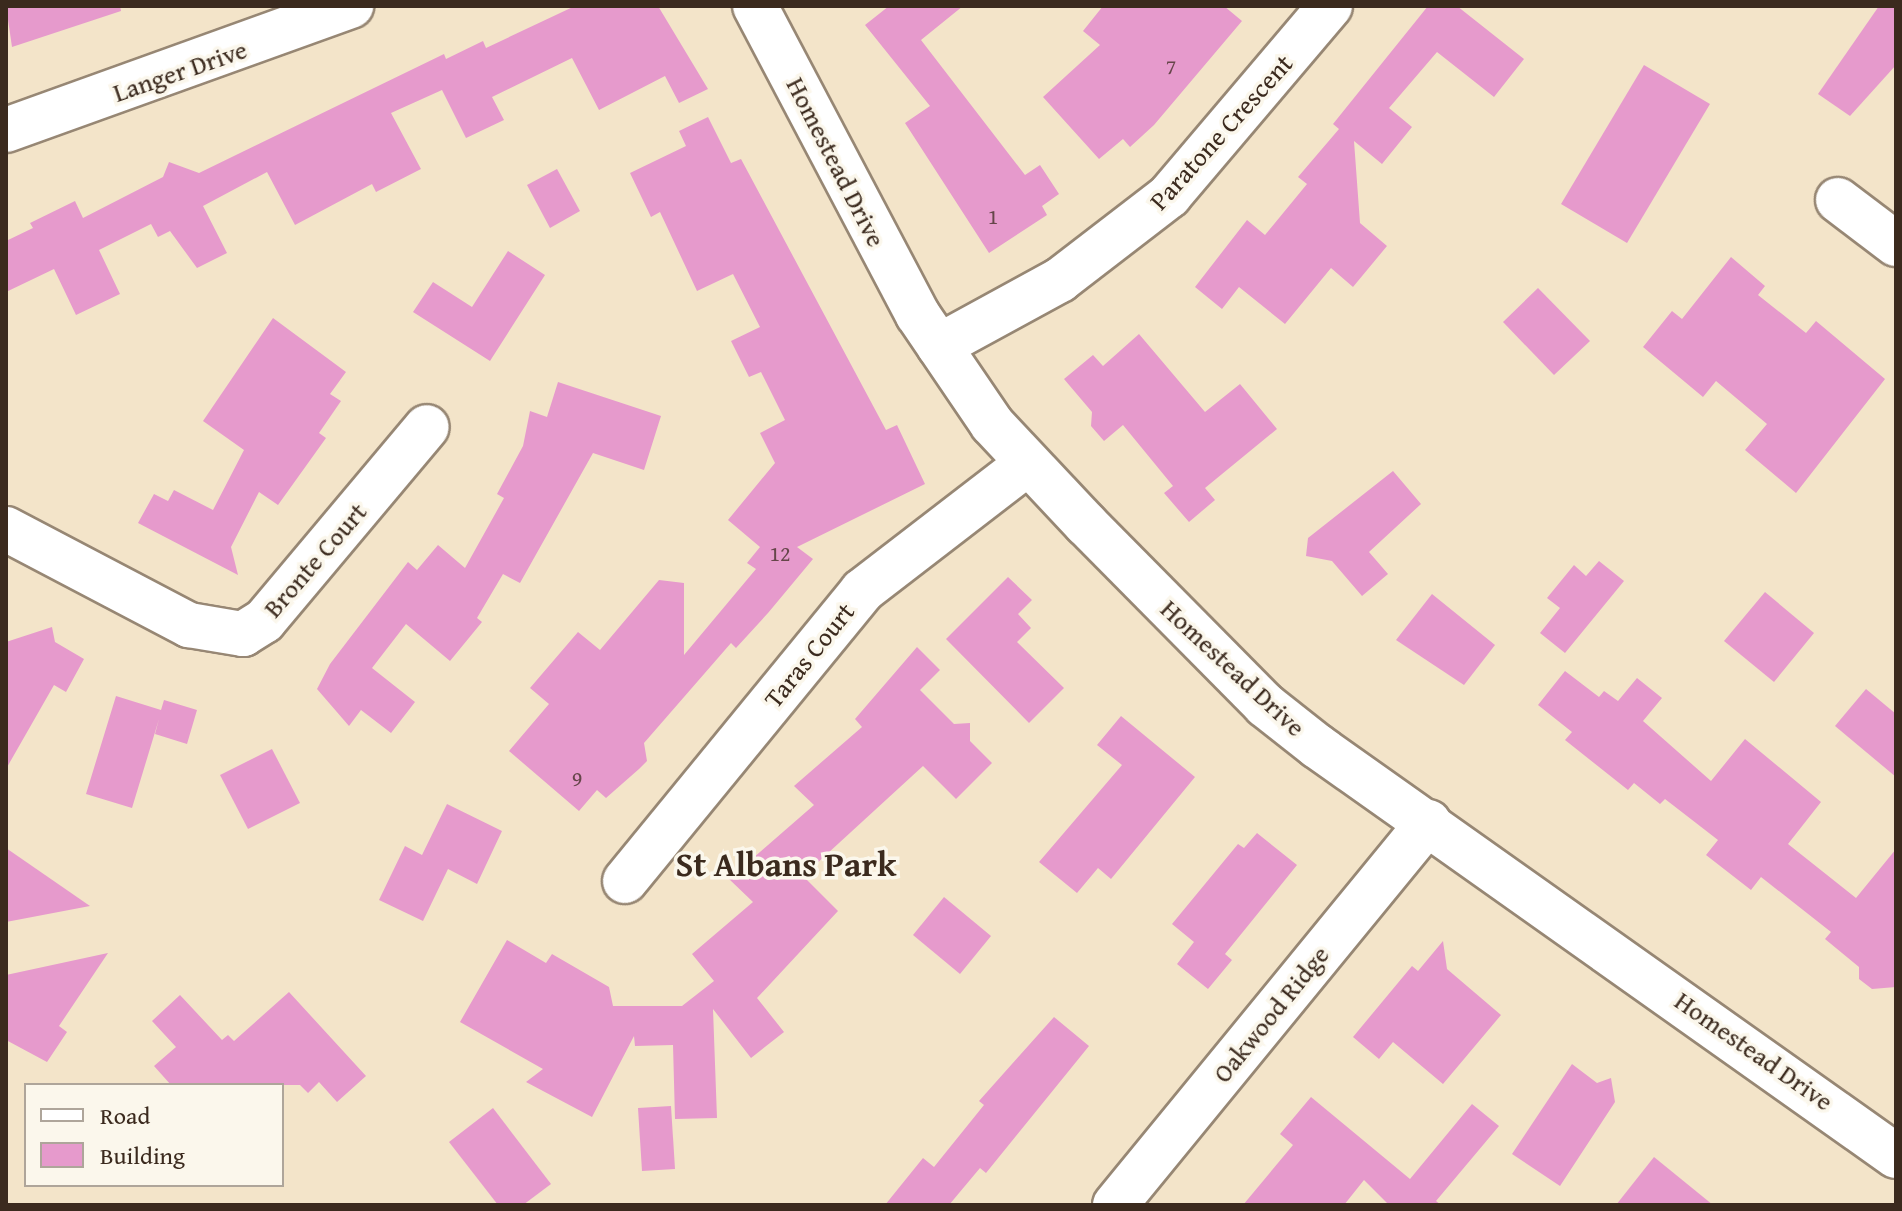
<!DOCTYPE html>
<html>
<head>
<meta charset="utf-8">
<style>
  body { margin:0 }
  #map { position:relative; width:1902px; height:1211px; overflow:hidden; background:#f3e4c9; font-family:"Gentium Book Plus",serif }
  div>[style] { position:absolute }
  .building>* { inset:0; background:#e69acc }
  .roads { filter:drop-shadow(2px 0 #978774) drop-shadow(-2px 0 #978774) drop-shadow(0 2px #978774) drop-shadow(0 -2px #978774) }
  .minor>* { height:44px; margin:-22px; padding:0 22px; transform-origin:22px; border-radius:22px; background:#fff }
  span { translate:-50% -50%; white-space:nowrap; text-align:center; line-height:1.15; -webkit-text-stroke:7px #fbf7ec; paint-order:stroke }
  .number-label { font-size:22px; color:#66464a }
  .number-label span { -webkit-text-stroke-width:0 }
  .street-label { font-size:26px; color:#3b2a1e }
  .district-label { font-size:34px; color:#3b2a1e; font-weight:700 }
  .frame { position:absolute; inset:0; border:8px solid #3b2a1e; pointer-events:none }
  .legend { position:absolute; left:24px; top:1083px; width:260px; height:104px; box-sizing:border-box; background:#fbf7ec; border:2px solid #aea59a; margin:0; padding:10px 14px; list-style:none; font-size:24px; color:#3b2a1e }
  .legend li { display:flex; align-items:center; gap:16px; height:40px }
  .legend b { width:40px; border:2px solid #aea59a }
</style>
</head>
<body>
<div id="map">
  <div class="building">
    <i style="clip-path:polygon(6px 6px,120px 6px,121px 11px,12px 47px)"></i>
    <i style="clip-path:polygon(575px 6px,658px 6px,708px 89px,679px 103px,665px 76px,599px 110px,572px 58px,492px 97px,504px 120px,466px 138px,442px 90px,391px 113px,421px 169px,376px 192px,372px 184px,295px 225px,267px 172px,203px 206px,227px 253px,197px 268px,170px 231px,158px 237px,151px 224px,99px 250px,120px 294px,76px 315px,54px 269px,6px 292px,6px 241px,33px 228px,30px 223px,75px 201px,83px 218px,163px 177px,169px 162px,199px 173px,444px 54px,446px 59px,483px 41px,486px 48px)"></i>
    <i style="clip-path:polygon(889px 6px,963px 6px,921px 40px,1025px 175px,1040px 165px,1059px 194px,1042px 206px,1047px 215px,989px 253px,905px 123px,930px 106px,865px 25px)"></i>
    <i style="clip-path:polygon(1103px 6px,1224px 6px,1242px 21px,1154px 125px,1130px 147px,1123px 139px,1099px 159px,1043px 97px,1100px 45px,1083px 31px)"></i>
    <i style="clip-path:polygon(1428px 6px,1457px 6px,1524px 59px,1494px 97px,1437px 52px,1389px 108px,1412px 127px,1382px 164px,1354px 141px,1360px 223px,1387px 246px,1353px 287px,1331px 268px,1285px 324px,1239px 287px,1222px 309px,1195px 287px,1247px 220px,1265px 235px,1307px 184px,1298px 177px,1339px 129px,1333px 124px)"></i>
    <i style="clip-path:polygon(1879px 6px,1896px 6px,1896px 65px,1850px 116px,1818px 94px)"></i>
    <i style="clip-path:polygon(1644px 65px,1710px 104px,1627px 243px,1561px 204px)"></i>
    <i style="clip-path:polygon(708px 117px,731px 163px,741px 159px,886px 430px,897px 425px,925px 484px,797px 547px,813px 559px,768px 613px,736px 648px,731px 643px,644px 743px,647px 761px,639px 769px,606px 798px,597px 790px,579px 811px,509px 751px,549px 704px,530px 688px,578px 632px,600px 650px,659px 580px,684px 583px,684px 655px,756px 569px,747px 563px,760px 547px,728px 520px,775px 463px,760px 433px,785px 420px,761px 372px,749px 377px,731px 341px,760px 327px,733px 274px,697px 291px,660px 212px,651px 217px,630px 173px,686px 146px,679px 131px)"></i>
    <i style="clip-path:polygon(557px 169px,580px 211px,550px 228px,527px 185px)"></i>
    <i style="clip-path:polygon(508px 251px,545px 275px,490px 361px,413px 312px,433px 282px,472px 307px)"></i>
    <i style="clip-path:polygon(1731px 257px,1765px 286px,1758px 295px,1806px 333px,1816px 321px,1885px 379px,1796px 493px,1745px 450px,1767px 424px,1716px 381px,1703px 397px,1643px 347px,1672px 311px,1682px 319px)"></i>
    <i style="clip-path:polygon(1538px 288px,1590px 341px,1554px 375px,1503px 322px)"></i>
    <i style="clip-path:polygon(273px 318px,346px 372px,330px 394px,341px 401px,319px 433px,326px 438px,278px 505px,259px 492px,231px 547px,238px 575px,138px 523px,154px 494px,168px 501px,174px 490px,213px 510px,244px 450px,203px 421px)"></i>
    <i style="clip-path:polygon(1139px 334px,1205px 412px,1240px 384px,1277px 429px,1205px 488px,1215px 500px,1189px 522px,1164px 493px,1173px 486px,1123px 425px,1104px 441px,1091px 426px,1092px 412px,1064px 379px,1093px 355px,1103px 366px)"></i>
    <i style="clip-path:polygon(558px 382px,661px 416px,644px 470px,593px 453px,520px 583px,503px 574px,477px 618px,482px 622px,450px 661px,406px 624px,372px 668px,415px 702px,391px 733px,361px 710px,349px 726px,317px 689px,330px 664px,408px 562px,417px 570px,438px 545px,465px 568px,504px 498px,497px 494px,523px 446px,530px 411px,547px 417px)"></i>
    <i style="clip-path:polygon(1393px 471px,1421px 504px,1369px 552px,1388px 574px,1362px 596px,1332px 561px,1306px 556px,1308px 538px)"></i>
    <i style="clip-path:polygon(1599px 561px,1624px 581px,1565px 653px,1540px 633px,1560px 608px,1547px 598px,1574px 565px,1586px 576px)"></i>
    <i style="clip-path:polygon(1008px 577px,1032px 600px,1018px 614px,1031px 628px,1017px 642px,1064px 688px,1029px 723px,946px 639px)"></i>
    <i style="clip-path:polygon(1765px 592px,1814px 633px,1774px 682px,1724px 641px)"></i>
    <i style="clip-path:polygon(1432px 594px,1495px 645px,1464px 685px,1396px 640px)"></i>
    <i style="clip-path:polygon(52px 627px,55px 642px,84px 659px,66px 692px,54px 685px,6px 769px,6px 642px)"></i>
    <i style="clip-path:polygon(917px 647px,940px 670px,920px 690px,954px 724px,970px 723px,970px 741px,992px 763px,956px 799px,923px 766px,803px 876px,838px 911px,757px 998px,784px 1032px,751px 1058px,713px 1009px,717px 1118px,675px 1119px,673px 1045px,635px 1046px,634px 1036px,592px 1117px,526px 1082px,543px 1069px,460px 1022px,507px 940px,546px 963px,552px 954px,609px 987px,613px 1006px,682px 1006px,714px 981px,692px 954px,753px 902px,729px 879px,814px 805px,794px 786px,862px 727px,855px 719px)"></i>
    <i style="clip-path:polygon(1565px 671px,1599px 697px,1604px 691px,1618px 701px,1637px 678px,1662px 698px,1643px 721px,1711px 781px,1745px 739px,1821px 802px,1788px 844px,1856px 898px,1896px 849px,1896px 987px,1872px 989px,1859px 979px,1859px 967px,1825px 939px,1831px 932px,1761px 877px,1751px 890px,1706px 855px,1718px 840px,1665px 799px,1660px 804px,1634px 783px,1628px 790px,1565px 740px,1572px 732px,1538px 705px)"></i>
    <i style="clip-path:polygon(1866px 689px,1896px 714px,1896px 777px,1835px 726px)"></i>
    <i style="clip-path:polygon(116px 696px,161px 710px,164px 700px,197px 710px,187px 744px,155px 734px,159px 719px,132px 808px,86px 794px)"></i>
    <i style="clip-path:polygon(1121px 716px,1195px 777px,1111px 879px,1098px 868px,1077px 893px,1039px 862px,1122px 765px,1097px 745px)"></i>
    <i style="clip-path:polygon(272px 749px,300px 803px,248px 829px,220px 775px)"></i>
    <i style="clip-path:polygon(447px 804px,502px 831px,477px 884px,448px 869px,423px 921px,379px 900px,405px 846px,422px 855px)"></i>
    <i style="clip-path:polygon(1257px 833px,1297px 865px,1225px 954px,1232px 960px,1208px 989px,1177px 964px,1194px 942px,1172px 924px,1238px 844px,1244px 848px)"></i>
    <i style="clip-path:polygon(6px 848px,90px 906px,6px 922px)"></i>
    <i style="clip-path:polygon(944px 897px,991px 936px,960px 974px,913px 935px)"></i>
    <i style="clip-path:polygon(1443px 941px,1447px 969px,1501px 1015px,1443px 1084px,1393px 1042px,1379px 1059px,1353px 1037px,1412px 966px,1418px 971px)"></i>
    <i style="clip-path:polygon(108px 953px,59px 1026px,67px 1032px,47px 1062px,6px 1040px,6px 975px)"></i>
    <i style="clip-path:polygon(289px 992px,366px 1076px,337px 1102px,319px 1082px,308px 1093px,300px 1085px,171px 1085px,154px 1066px,176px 1047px,152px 1021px,180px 995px,222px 1040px,228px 1035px,234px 1041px)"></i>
    <i style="clip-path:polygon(1054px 1017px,1089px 1046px,986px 1173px,980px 1168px,949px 1205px,885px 1205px,923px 1158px,934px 1167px,984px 1105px,979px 1101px)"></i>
    <i style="clip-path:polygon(1572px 1064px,1597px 1083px,1611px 1078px,1615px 1102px,1560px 1186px,1512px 1154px)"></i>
    <i style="clip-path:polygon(1311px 1097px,1410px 1179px,1472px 1104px,1499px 1126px,1436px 1201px,1441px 1205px,1389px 1205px,1364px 1180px,1344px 1205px,1243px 1205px,1293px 1145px,1280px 1134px)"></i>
    <i style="clip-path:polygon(671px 1106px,675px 1169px,642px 1171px,638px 1108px)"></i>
    <i style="clip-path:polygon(493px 1108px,551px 1184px,523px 1205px,498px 1205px,449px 1142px)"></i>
    <i style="clip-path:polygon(1654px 1157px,1713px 1205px,1616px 1205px)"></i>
  </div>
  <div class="roads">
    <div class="minor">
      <i style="left:755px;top:6px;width:349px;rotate:62.2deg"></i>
      <i style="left:918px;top:315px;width:132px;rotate:55.8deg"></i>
      <i style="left:992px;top:424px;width:137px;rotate:46.8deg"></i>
      <i style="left:1086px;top:524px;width:255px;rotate:45.3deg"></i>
      <i style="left:1265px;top:705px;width:66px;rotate:38.3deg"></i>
      <i style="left:1317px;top:746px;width:709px;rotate:35.3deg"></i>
      <i style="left:6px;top:130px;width:367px;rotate:-19.8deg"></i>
      <i style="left:1838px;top:200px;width:73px;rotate:37.2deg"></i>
      <i style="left:939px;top:346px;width:138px;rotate:-28.6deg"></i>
      <i style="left:1060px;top:280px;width:138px;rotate:-37.6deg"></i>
      <i style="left:1169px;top:196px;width:249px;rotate:-49.7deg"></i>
      <i style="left:6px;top:529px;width:207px;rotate:27.7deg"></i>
      <i style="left:189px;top:625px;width:55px;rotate:9.5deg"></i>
      <i style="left:243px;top:634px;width:25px;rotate:-32deg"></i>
      <i style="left:264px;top:621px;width:253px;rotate:-50deg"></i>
      <i style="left:625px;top:881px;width:375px;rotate:-50.7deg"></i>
      <i style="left:862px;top:591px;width:208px;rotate:-37.6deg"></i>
      <i style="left:1115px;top:1205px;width:495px;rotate:-50.7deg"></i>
    </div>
  </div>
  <div class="number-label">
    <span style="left:1171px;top:67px">7</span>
    <span style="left:993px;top:217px">1</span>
    <span style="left:780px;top:554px">12</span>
    <span style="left:577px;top:779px">9</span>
  </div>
  <div class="street-label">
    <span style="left:180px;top:71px;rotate:-19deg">Langer Drive</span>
    <span style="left:1221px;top:132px;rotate:-48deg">Paratone Crescent</span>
    <span style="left:836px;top:162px;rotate:63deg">Homestead Drive</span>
    <span style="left:315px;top:560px;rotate:-49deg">Bronte Court</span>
    <span style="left:809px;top:655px;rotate:-51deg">Taras Court</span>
    <span style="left:1233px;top:668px;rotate:43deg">Homestead Drive</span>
    <span style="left:1271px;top:1014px;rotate:-51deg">Oakwood Ridge</span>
    <span style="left:1754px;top:1051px;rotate:35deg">Homestead Drive</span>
  </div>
  <div class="district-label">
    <span style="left:786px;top:864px">St Albans Park</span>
  </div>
  <div class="frame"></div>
  <ul class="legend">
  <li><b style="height:10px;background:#fff"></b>Road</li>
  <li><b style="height:22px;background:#e69acc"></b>Building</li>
  </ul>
</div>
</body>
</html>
